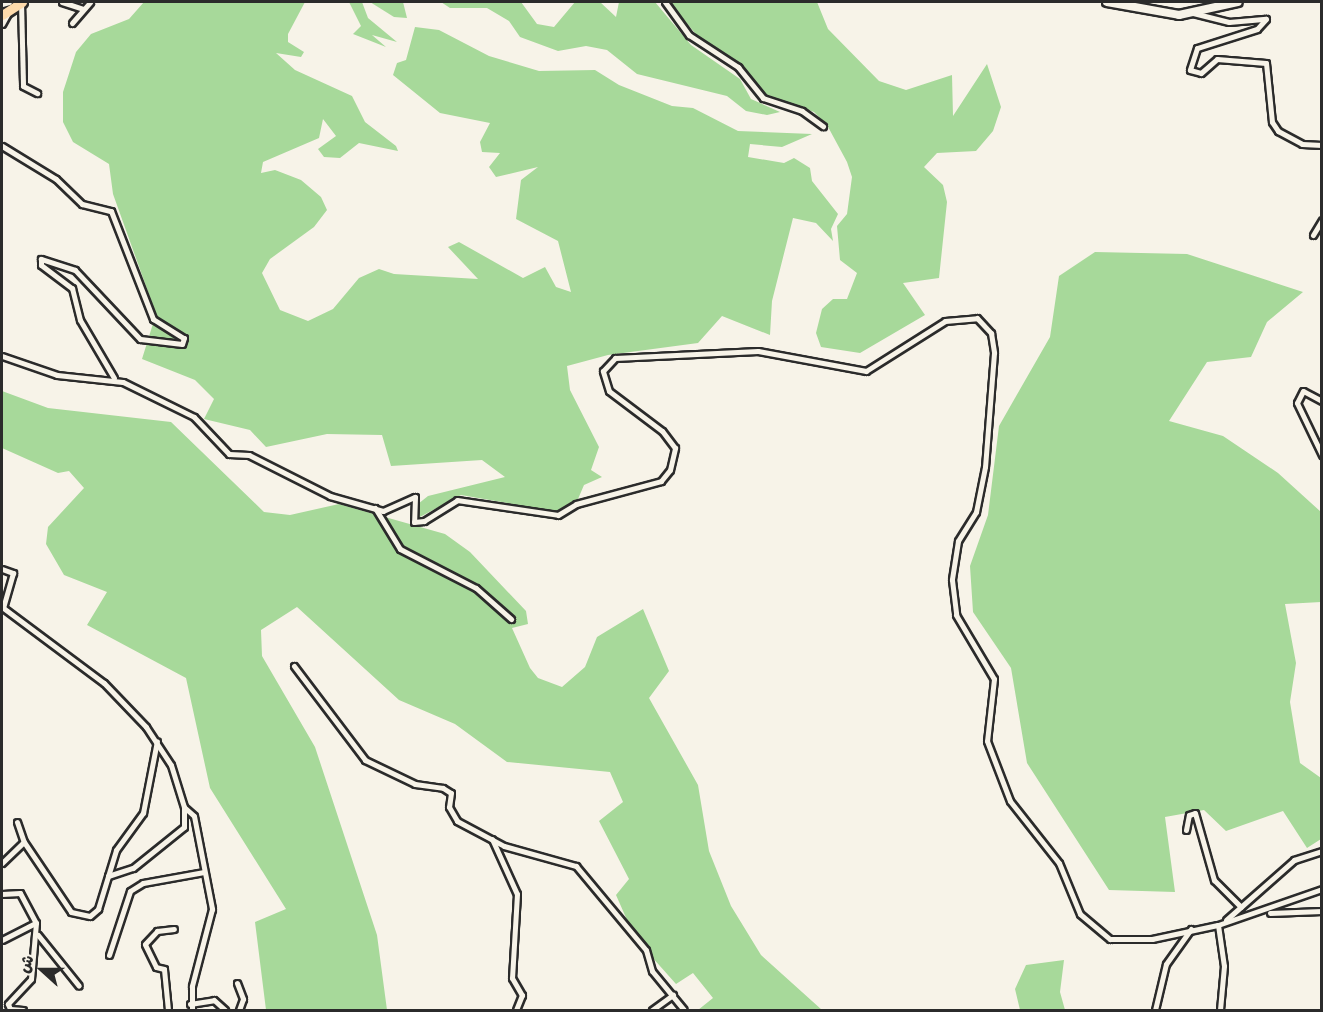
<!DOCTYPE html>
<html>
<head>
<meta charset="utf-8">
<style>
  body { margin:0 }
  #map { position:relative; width:1323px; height:1012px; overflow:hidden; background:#f7f3e8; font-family:Delius,"Playpen Sans Arabic",sans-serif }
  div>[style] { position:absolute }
  .green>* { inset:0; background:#a7d99a }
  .roads { filter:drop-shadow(2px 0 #2b2b2b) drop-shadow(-2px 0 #2b2b2b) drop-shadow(0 2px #2b2b2b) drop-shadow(0 -2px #2b2b2b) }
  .street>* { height:5px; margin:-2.5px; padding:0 2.5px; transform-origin:2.5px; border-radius:2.5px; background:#f7f3e8 }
  .secondary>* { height:8px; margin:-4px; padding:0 4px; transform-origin:4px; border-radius:4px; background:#f7f3e8 }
  .primary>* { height:9px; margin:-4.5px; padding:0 4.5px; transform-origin:4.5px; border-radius:4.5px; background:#fedbac }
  span { translate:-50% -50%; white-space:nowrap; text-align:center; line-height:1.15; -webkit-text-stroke:5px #f7f3e8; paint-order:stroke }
  .frame { position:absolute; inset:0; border:3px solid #2b2b2b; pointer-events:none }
  .north { position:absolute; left:12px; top:940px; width:60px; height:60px; -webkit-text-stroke:4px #f7f3e8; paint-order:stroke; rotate:291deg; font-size:16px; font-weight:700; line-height:24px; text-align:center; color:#2b2b2b }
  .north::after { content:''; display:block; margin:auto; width:21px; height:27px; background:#2b2b2b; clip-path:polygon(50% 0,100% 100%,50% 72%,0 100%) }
</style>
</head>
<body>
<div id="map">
  <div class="green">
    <i style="clip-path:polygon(144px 2px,305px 2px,288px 34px,288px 42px,304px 52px,301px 57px,276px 53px,295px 70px,352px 96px,365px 122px,396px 146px,398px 151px,359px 143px,340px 158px,324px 157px,318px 149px,336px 136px,323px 119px,319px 138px,263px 162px,261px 173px,275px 170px,301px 180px,321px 197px,327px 210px,314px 227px,270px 259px,262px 273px,280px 310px,308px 321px,333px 309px,359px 278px,379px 269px,394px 274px,478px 279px,448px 247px,459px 242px,523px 278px,545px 267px,556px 287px,571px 292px,558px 241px,516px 219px,521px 180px,538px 167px,496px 177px,489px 167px,500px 153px,482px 152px,480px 142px,490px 123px,440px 113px,393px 75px,397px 63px,406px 60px,415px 27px,439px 30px,489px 56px,539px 71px,595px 70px,619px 85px,672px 106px,693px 108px,738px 131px,812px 134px,782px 147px,750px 144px,748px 157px,784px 163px,794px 158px,810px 168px,812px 181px,838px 214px,831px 229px,833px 241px,816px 223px,793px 218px,772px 301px,770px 335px,722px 316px,698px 343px,608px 355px,567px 366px,570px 390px,599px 447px,591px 470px,602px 477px,584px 485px,578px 499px,558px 512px,461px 495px,418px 518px,418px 504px,428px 496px,505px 477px,482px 460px,391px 466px,382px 435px,327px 434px,266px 447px,250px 430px,204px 419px,214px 399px,195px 380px,142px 359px,156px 314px,113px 194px,109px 164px,73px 142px,63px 122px,63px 92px,76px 52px,91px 34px,129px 19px)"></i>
    <i style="clip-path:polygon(349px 2px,362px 2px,368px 18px,397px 42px,372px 35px,386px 47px,353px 34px,361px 26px)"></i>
    <i style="clip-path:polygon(370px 2px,403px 2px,407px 18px,394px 17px)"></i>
    <i style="clip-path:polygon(441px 2px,521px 2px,537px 24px,554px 27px,575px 2px,600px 2px,616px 17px,619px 2px,655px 2px,691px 45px,740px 79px,751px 99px,780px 112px,767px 115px,746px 111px,727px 96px,637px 74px,607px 50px,586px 46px,558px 51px,520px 37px,509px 21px,487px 8px,450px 8px)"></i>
    <i style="clip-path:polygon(669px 2px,817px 2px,828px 29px,879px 81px,906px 90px,952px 75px,953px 116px,987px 64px,1001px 107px,993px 131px,976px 151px,937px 153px,924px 167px,943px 185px,947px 202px,939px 278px,903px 283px,925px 315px,860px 353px,821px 347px,816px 333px,822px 309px,833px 299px,847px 299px,857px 273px,840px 260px,837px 226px,847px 214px,852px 177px,847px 162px,827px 125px,814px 112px,760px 92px,739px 63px,700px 39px)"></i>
    <i style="clip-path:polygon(1095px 252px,1187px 254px,1303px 292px,1267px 322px,1251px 357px,1207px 362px,1169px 421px,1223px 436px,1278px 473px,1321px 512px,1321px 602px,1285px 604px,1296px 663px,1290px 702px,1300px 763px,1321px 778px,1321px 839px,1307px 848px,1283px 811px,1226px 831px,1204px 810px,1165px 817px,1175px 892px,1109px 890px,1027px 763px,1011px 668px,973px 612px,970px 566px,988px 515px,999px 426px,1050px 337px,1059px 276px)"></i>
    <i style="clip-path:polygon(2px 391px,48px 408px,171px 422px,264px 512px,290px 515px,339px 504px,445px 534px,470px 552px,526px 611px,528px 624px,512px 628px,530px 668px,538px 678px,562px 687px,585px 667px,597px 637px,643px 609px,669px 671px,649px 698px,698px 785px,709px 851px,731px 906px,761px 955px,822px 1010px,698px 1010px,713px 998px,693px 973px,676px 984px,635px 938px,616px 895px,629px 879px,599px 821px,623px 802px,610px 772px,507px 762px,455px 724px,399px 700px,297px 607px,261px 630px,262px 656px,315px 747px,377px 935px,387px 1010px,266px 1010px,255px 922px,286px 909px,210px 788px,186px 678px,87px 625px,107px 592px,64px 575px,46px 544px,48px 527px,84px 488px,69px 471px,58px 473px,2px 448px)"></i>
    <i style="clip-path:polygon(1064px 960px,1060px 992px,1065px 1010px,1020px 1010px,1015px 989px,1026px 965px)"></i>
  </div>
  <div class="roads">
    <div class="street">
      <i style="left:21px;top:2px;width:84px;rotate:88.6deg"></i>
      <i style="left:23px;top:86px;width:16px;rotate:27deg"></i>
      <i style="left:62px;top:2px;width:22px;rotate:18deg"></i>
      <i style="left:665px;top:2px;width:41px;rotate:54deg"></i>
      <i style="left:689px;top:35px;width:59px;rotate:33.1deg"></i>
      <i style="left:738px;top:67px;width:40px;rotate:51deg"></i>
      <i style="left:763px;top:98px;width:41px;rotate:18.4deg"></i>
      <i style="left:802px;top:111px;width:26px;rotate:36deg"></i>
      <i style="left:2px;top:4px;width:7px;rotate:-16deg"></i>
      <i style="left:1193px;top:13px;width:37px;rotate:14deg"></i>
      <i style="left:1229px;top:22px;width:37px;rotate:-5deg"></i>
      <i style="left:1266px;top:19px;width:13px;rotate:132deg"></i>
      <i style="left:1257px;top:29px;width:63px;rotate:162.4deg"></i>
      <i style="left:1197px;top:48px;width:23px;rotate:108deg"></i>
      <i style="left:1190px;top:70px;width:11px;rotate:15deg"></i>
      <i style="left:1201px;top:73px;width:21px;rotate:-41deg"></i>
      <i style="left:1217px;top:59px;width:49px;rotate:4.7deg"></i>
      <i style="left:1266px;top:63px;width:59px;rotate:84.2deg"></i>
      <i style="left:1272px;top:122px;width:11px;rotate:56deg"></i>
      <i style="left:1278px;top:131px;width:27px;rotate:28deg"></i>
      <i style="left:1302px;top:144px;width:20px;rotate:3deg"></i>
      <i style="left:72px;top:23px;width:28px;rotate:-49deg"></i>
      <i style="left:2px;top:24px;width:13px;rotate:-61deg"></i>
      <i style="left:2px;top:146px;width:63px;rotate:31.4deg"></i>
      <i style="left:56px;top:179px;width:36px;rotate:44deg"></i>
      <i style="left:82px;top:204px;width:30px;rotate:14deg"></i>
      <i style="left:111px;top:211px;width:116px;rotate:68.7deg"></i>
      <i style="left:153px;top:319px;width:36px;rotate:32deg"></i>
      <i style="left:184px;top:338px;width:6px;rotate:108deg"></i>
      <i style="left:182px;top:344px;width:42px;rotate:-173.2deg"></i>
      <i style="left:140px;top:339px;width:95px;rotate:-133.3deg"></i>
      <i style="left:75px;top:270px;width:36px;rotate:-162deg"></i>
      <i style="left:41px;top:259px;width:6px;rotate:90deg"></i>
      <i style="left:41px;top:265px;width:39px;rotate:37deg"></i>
      <i style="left:72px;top:288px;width:33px;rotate:76deg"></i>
      <i style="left:80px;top:320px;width:67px;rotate:59.6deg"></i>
      <i style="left:1313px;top:235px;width:17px;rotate:-59deg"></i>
      <i style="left:2px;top:356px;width:58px;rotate:19.1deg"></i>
      <i style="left:57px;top:375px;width:66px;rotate:6.1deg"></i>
      <i style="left:123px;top:382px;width:79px;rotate:26.2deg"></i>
      <i style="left:194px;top:417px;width:51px;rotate:46.6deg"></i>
      <i style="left:229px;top:454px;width:20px;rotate:3deg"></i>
      <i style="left:249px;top:455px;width:91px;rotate:26.8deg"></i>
      <i style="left:330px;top:496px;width:55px;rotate:15.8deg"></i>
      <i style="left:383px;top:511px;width:35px;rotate:-24deg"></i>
      <i style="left:415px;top:497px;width:25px;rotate:92deg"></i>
      <i style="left:414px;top:522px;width:10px;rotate:-6deg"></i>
      <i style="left:424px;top:521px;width:39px;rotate:-32deg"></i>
      <i style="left:457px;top:500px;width:102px;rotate:8.4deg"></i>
      <i style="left:558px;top:515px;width:21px;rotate:-31deg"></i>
      <i style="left:576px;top:504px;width:88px;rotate:-15.1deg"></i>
      <i style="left:661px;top:481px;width:14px;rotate:-51deg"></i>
      <i style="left:670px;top:470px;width:23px;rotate:-77deg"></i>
      <i style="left:675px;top:448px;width:21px;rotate:-127deg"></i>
      <i style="left:662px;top:431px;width:66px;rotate:-143deg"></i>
      <i style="left:609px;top:391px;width:21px;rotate:-107deg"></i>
      <i style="left:603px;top:371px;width:18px;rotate:-47deg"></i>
      <i style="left:615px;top:358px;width:143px;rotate:-2.8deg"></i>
      <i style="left:758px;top:351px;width:110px;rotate:10.5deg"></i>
      <i style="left:866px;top:371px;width:93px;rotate:-32.3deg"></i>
      <i style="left:945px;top:321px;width:32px;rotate:-5deg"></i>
      <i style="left:977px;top:318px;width:21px;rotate:47deg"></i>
      <i style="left:991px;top:333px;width:20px;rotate:81deg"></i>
      <i style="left:994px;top:353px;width:114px;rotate:94.5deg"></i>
      <i style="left:985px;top:467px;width:46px;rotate:101.3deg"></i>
      <i style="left:976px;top:512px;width:34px;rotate:122deg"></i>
      <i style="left:958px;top:541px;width:39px;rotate:99deg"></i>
      <i style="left:952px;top:580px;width:35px;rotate:83deg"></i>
      <i style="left:956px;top:615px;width:74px;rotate:59.3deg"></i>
      <i style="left:994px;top:679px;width:62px;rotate:96.4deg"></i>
      <i style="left:987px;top:741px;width:64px;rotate:69deg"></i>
      <i style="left:1010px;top:801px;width:79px;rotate:51.7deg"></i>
      <i style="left:1059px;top:863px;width:55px;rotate:67.6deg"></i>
      <i style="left:1080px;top:914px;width:39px;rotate:40deg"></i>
      <i style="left:1110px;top:939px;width:42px"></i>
      <i style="left:1152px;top:939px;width:67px;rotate:-12deg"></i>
      <i style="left:1218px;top:925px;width:110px;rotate:-19.1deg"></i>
      <i style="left:1322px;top:401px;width:21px;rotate:-152deg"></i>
      <i style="left:1303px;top:391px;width:13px;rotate:117deg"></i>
      <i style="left:1297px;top:403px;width:58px;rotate:64.3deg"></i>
      <i style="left:375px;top:508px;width:48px;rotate:58.6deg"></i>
      <i style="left:400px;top:549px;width:85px;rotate:27.2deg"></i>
      <i style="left:476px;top:588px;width:47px;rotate:41.5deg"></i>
      <i style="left:2px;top:569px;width:12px;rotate:20deg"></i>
      <i style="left:13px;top:573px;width:36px;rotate:106deg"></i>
      <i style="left:2px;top:607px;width:127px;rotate:36.7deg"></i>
      <i style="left:104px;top:683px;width:61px;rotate:46.3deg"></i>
      <i style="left:146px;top:727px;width:45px;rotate:56.7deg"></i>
      <i style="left:171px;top:765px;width:44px;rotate:72.8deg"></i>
      <i style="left:184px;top:807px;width:13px;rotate:42deg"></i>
      <i style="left:194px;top:816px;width:95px;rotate:79deg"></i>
      <i style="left:212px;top:909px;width:80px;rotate:104.6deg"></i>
      <i style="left:192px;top:986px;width:24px;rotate:90deg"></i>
      <i style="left:294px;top:666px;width:118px;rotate:52.9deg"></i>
      <i style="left:365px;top:760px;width:55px;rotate:25.6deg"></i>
      <i style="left:415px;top:784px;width:28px;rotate:8deg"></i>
      <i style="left:443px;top:788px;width:9px;rotate:32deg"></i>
      <i style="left:451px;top:793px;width:14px;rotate:98deg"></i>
      <i style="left:449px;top:807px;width:16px;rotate:60deg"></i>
      <i style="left:457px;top:821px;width:53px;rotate:28deg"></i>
      <i style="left:504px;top:846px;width:75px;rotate:15.5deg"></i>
      <i style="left:576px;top:866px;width:109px;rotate:50.2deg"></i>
      <i style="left:646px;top:950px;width:22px;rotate:74deg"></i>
      <i style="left:652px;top:971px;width:50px;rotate:50.6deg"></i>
      <i style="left:17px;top:822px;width:21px;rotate:71deg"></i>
      <i style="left:1186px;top:830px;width:15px;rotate:-79deg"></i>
      <i style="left:1189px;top:815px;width:6px;rotate:-18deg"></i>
      <i style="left:1195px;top:813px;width:70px;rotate:74.2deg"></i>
      <i style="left:1214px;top:880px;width:38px;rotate:45deg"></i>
      <i style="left:492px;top:839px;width:60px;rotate:65.6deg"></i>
      <i style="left:517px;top:894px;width:84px;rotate:93.4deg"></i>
      <i style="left:512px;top:978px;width:20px;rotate:60deg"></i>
      <i style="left:522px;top:995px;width:16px;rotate:112deg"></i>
      <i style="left:2px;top:863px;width:30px;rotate:-44deg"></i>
      <i style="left:24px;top:842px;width:84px;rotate:56.1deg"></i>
      <i style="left:71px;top:912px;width:19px;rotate:12deg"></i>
      <i style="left:90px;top:916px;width:11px;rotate:-41deg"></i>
      <i style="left:98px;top:909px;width:62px;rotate:-73deg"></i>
      <i style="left:116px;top:850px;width:46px;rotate:-53.9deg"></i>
      <i style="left:143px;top:813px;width:73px;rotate:-79deg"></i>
      <i style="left:108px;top:876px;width:26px;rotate:-18deg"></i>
      <i style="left:133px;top:868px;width:65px;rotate:-38.8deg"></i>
      <i style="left:184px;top:827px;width:20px;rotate:-90deg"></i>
      <i style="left:2px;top:894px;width:18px;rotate:-3deg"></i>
      <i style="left:20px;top:893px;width:34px;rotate:62deg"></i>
      <i style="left:36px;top:923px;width:56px;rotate:95.1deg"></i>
      <i style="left:31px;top:979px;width:34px;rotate:133deg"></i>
      <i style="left:8px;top:1004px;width:5px;rotate:68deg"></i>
      <i style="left:10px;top:1009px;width:13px;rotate:4deg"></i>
      <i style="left:1270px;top:913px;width:52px;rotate:-2.2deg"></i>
      <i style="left:1226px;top:920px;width:91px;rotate:-41.4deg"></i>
      <i style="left:1294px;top:860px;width:29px;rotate:-18deg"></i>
      <i style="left:1218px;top:925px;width:41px;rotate:81.7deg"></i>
      <i style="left:1224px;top:966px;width:44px;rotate:95.2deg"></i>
      <i style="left:38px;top:935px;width:65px;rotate:51.2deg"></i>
      <i style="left:2px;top:940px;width:38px;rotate:-27deg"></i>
      <i style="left:109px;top:955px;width:67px;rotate:-71.8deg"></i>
      <i style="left:130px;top:891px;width:15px;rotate:-32deg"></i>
      <i style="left:143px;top:883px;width:62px;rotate:-10.2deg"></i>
      <i style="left:237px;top:983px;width:17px;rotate:69deg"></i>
      <i style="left:243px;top:999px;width:12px;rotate:110deg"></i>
      <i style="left:190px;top:1004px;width:24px;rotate:-9deg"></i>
      <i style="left:214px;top:1000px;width:15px;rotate:42deg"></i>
      <i style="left:168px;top:1010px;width:41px;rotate:-95.6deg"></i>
      <i style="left:164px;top:969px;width:8px;rotate:-166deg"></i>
      <i style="left:156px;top:967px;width:25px;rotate:-116deg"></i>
      <i style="left:145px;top:944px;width:18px;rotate:-47deg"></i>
      <i style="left:157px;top:931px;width:17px;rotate:-7deg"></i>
      <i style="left:652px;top:1010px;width:26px;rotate:-36deg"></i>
      <i style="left:1155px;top:1010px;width:47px;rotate:-76.6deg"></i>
      <i style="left:1166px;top:964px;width:43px;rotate:-54.5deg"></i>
    </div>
    <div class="secondary">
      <i style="left:1107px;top:2px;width:73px;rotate:10.2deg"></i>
      <i style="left:1179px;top:15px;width:60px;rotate:-12.4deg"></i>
    </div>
    <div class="primary">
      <i style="left:2px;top:15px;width:24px;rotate:-33deg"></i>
    </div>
  </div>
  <div class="frame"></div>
  <div class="north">ش</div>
</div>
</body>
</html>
